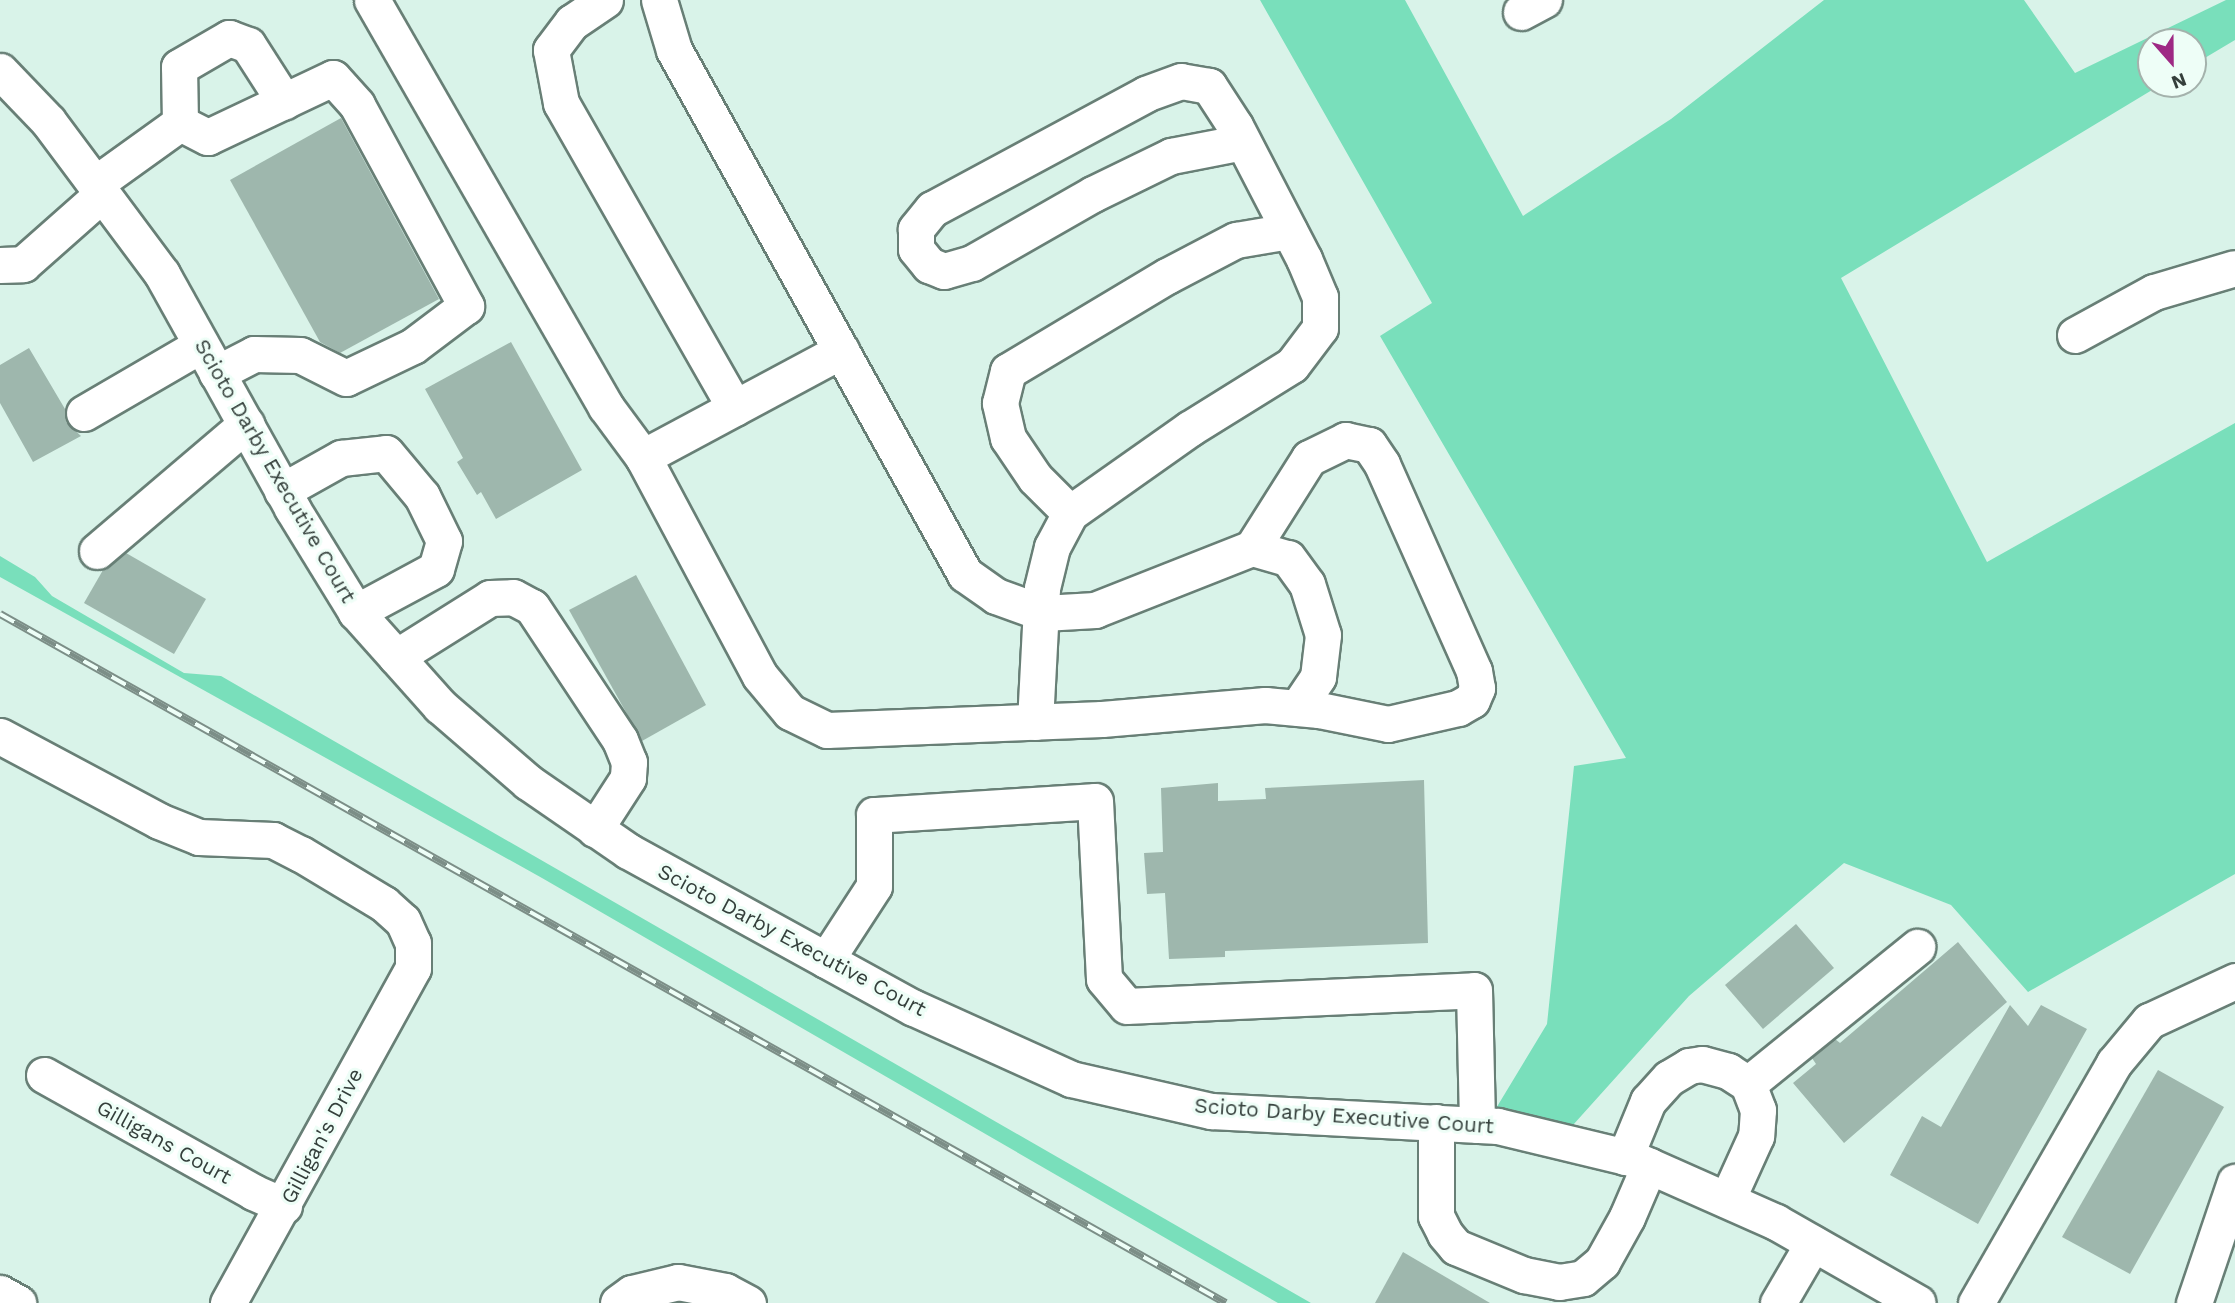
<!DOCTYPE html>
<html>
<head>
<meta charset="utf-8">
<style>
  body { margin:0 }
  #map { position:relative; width:2235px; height:1303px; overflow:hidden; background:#d9f3e9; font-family:"Work Sans",sans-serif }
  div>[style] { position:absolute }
  .green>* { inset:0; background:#79dfbb }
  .building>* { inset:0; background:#9eb7ad }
  .roads { filter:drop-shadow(2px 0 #687f76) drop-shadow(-2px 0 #687f76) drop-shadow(0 2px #687f76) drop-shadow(0 -2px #687f76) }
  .minor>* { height:35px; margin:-17.5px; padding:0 17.5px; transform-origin:17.5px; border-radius:17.5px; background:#fff }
  .rail>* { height:8px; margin-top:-4px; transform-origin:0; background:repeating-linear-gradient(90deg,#eefef7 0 16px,#7c8e87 0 32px); box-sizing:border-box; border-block:2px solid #7c8e87 }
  span { translate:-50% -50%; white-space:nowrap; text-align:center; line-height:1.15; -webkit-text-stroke:6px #eefef7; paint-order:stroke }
  .street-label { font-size:21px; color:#343f3b }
  .north { position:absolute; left:2137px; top:28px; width:70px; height:70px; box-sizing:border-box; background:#eefef7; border:2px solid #a4b2ac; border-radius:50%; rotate:159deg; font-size:19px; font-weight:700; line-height:28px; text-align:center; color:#343f3b }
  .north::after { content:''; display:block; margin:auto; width:24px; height:32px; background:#9e2984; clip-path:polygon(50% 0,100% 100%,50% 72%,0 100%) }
</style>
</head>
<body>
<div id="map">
  <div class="green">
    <i style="clip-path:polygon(1260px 0,1405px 0,1523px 216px,1671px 119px,1824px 0,2024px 0,2075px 73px,2226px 0,2235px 0,2235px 40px,2193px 65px,2193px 42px,2151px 42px,2151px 84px,2162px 84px,1841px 278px,1987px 562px,2235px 423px,2235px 874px,2028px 992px,1951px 905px,1844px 863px,1689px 996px,1573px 1125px,1495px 1110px,1547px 1024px,1574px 766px,1626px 758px,1380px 336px,1432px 303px)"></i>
    <i style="clip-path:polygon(0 556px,35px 577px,52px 596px,184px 673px,221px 676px,1311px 1303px,1278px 1303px,542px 878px,0 577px)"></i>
  </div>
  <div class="building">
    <i style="clip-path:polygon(341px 118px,439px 299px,340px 353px,320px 342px,230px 180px)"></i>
    <i style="clip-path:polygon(511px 342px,582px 470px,496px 519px,481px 492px,477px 495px,457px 462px,463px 458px,425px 389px)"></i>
    <i style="clip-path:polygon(29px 348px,65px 409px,66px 422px,81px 436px,33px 462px,0 403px,0 365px)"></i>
    <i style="clip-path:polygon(126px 553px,206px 599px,174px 654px,84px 603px,103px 570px)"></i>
    <i style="clip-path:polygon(636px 575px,706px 705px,642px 741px,569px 610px)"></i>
    <i style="clip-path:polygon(1424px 780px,1428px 943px,1225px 951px,1225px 957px,1169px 959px,1165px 893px,1147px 894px,1144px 853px,1163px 852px,1161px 788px,1218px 783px,1218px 801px,1266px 799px,1265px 788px)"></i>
    <i style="clip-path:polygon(1796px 924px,1834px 968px,1763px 1029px,1725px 985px)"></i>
    <i style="clip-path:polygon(1958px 942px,2007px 1002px,1844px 1143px,1793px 1083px,1816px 1064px,1812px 1058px,1835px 1039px,1840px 1043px)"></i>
    <i style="clip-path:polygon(2010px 1005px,2028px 1026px,2041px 1005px,2087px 1029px,1978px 1224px,1890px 1175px,1922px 1116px,1941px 1127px)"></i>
    <i style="clip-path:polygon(2158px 1070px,2224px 1107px,2130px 1274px,2062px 1237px)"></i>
    <i style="clip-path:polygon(1403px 1252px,1490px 1303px,1375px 1303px)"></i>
  </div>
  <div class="roads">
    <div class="minor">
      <i style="left:372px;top:0;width:469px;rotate:60.1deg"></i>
      <i style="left:606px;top:407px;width:62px;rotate:53.5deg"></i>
      <i style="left:643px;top:457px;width:248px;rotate:61.9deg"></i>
      <i style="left:760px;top:676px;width:47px;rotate:50.2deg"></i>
      <i style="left:790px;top:712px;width:41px;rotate:25.9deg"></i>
      <i style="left:827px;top:730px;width:275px;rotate:-2.3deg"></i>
      <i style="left:1102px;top:719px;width:164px;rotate:-4.9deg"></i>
      <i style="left:1265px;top:705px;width:54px;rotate:5.3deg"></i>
      <i style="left:1319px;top:710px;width:70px;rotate:11.5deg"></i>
      <i style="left:1388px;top:724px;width:72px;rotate:-12.9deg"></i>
      <i style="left:1458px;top:708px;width:16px;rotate:-30deg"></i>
      <i style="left:1472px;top:700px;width:13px;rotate:-67deg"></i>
      <i style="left:1477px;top:688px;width:17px;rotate:-100deg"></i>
      <i style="left:1474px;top:671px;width:227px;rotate:-114deg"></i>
      <i style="left:1382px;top:464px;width:23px;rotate:-124deg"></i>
      <i style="left:1369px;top:445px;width:24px;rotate:-168deg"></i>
      <i style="left:1346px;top:440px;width:41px;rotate:154.1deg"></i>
      <i style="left:1309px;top:458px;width:107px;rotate:122.3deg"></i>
      <i style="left:1252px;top:548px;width:169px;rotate:158.5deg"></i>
      <i style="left:1095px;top:610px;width:52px;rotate:176.7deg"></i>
      <i style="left:1043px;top:613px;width:50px;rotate:-160.1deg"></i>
      <i style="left:996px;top:596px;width:38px;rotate:-145deg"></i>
      <i style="left:965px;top:574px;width:599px;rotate:-119.05deg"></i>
      <i style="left:674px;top:50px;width:52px;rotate:-106.7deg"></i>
      <i style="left:605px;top:0;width:40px;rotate:146deg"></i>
      <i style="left:572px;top:22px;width:35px;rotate:127deg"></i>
      <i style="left:551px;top:50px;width:54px;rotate:79.3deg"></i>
      <i style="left:561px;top:103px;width:351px;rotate:60.3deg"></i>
      <i style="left:1521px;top:12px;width:26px;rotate:-28deg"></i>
      <i style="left:0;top:71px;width:69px;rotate:46.2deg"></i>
      <i style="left:48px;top:121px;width:191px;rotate:53.3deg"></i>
      <i style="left:162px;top:274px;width:268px;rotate:60.9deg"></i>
      <i style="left:292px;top:508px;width:122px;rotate:58.4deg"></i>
      <i style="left:356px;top:612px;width:126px;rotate:48.2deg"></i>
      <i style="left:440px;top:706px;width:116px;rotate:40.8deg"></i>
      <i style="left:528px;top:782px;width:121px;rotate:34.6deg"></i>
      <i style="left:628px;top:851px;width:326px;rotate:28.8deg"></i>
      <i style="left:914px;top:1008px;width:172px;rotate:24.3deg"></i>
      <i style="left:1071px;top:1079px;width:144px;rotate:12.9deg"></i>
      <i style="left:1211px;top:1111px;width:287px;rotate:3deg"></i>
      <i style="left:1498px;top:1126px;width:140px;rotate:13.6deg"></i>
      <i style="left:1634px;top:1159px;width:155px;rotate:23.9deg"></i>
      <i style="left:1776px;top:1222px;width:163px;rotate:29.7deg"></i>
      <i style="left:180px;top:123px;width:31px;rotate:27deg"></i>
      <i style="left:208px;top:137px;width:138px;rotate:-25.3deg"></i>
      <i style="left:333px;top:78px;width:36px;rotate:48deg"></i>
      <i style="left:357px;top:105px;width:229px;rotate:61.5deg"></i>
      <i style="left:466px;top:306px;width:66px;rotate:143deg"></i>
      <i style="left:413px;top:346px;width:74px;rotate:154.5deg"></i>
      <i style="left:346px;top:378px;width:51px;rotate:-153.4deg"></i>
      <i style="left:300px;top:355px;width:46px;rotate:-178.8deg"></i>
      <i style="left:254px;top:354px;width:42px;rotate:152.8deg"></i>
      <i style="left:180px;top:123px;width:56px;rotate:-91deg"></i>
      <i style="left:179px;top:67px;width:58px;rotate:-30.1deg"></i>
      <i style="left:229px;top:38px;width:20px;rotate:20deg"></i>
      <i style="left:248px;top:45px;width:67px;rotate:57.3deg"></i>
      <i style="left:95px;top:184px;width:105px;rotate:-35.7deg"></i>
      <i style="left:0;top:265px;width:23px;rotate:-2deg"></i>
      <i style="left:23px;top:264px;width:106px;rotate:-41.5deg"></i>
      <i style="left:2075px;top:335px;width:90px;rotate:-28.6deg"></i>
      <i style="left:2154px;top:292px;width:84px;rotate:-16.5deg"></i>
      <i style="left:84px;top:413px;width:135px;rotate:-30.2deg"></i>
      <i style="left:643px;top:457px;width:225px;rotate:-28.2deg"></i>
      <i style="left:282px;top:491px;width:68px;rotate:-29.2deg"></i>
      <i style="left:341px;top:458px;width:45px;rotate:-6.3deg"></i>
      <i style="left:386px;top:453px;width:56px;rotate:50.1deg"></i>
      <i style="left:422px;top:496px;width:50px;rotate:63.9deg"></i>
      <i style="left:444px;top:541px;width:29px;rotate:106deg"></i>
      <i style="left:436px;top:569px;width:91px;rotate:151.7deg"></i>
      <i style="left:1070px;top:513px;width:49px;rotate:-135deg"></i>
      <i style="left:1035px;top:478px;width:48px;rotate:-124deg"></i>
      <i style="left:1008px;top:438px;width:36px;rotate:-103deg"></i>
      <i style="left:1000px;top:403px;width:33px;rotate:-76deg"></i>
      <i style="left:1008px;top:371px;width:185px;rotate:-30.9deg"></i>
      <i style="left:1167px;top:276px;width:78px;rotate:-27.6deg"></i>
      <i style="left:1236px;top:240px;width:54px;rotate:-9.6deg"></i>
      <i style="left:1252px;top:548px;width:37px;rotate:16deg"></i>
      <i style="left:1288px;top:558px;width:32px;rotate:54deg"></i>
      <i style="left:1307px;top:584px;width:53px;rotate:72.6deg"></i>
      <i style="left:1323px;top:635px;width:42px;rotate:96.8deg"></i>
      <i style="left:1318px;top:677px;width:37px;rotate:124deg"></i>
      <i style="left:97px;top:551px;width:196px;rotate:-40.4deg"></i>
      <i style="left:396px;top:657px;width:111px;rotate:-32.1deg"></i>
      <i style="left:490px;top:598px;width:23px;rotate:-2deg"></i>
      <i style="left:513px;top:597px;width:21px;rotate:28deg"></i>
      <i style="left:532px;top:607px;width:159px;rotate:56.5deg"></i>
      <i style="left:620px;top:740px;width:24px;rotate:68deg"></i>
      <i style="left:629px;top:762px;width:16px;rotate:94deg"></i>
      <i style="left:628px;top:778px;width:61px;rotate:122.9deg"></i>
      <i style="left:1035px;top:722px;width:134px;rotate:-87deg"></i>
      <i style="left:1042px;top:588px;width:42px;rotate:-76.3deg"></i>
      <i style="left:1052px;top:547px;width:38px;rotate:-62deg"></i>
      <i style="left:1070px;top:513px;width:146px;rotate:-35.2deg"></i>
      <i style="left:1189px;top:429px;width:121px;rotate:-31.9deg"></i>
      <i style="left:1292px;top:365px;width:46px;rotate:-52.9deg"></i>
      <i style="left:1320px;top:328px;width:31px;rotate:-90deg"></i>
      <i style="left:1320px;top:297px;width:41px;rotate:-112.8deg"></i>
      <i style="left:1304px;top:259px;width:150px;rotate:-117.4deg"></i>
      <i style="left:1235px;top:126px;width:48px;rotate:-123deg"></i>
      <i style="left:1209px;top:86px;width:28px;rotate:-170deg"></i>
      <i style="left:1181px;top:81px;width:37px;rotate:160deg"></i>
      <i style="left:1146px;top:94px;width:243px;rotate:151.7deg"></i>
      <i style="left:932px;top:209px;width:26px;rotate:129deg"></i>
      <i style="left:916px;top:229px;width:20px;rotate:90deg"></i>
      <i style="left:916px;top:249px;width:21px;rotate:51deg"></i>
      <i style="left:929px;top:265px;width:16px;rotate:22deg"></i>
      <i style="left:944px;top:271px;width:29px;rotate:-16deg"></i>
      <i style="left:972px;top:263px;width:139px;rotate:-29.7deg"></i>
      <i style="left:1093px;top:194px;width:87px;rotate:-26deg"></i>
      <i style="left:1171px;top:156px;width:73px;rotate:-11deg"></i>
      <i style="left:0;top:736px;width:180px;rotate:28.1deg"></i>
      <i style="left:159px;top:821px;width:43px;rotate:21.8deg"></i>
      <i style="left:199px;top:837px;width:74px;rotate:2.3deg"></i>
      <i style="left:273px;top:840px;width:31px;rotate:27deg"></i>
      <i style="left:301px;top:854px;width:97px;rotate:31.1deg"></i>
      <i style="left:384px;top:904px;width:25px;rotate:42deg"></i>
      <i style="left:403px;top:921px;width:24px;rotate:66deg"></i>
      <i style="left:413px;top:943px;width:25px;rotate:90deg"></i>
      <i style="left:413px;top:968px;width:383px;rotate:118.9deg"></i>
      <i style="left:826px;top:960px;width:88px;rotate:-57deg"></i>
      <i style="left:874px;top:886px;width:71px;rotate:-90deg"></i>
      <i style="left:874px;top:815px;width:221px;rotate:-3.6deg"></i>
      <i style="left:1095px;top:801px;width:178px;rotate:87.1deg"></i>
      <i style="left:1104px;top:979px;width:35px;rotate:50deg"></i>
      <i style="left:1127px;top:1006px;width:347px;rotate:-2.6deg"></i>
      <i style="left:1474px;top:990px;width:135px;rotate:88.7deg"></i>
      <i style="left:44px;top:1075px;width:240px;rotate:29.2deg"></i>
      <i style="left:253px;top:1192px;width:34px;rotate:24deg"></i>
      <i style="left:1748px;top:1084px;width:218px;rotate:-39deg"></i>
      <i style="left:1436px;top:1122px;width:94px;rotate:90deg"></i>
      <i style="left:1436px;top:1216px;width:20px;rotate:63deg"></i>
      <i style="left:1445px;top:1234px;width:17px;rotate:50deg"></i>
      <i style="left:1456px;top:1247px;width:74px;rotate:22.4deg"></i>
      <i style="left:1524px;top:1275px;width:36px;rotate:11deg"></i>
      <i style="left:1559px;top:1282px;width:24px;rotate:-9deg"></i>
      <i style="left:1583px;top:1278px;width:25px;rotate:-40deg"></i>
      <i style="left:1602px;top:1262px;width:51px;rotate:-60.9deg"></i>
      <i style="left:1627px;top:1217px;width:56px;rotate:-66.7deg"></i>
      <i style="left:1625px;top:1157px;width:61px;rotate:-67.7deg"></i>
      <i style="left:1648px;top:1101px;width:31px;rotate:-48deg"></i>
      <i style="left:1669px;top:1078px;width:23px;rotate:-31deg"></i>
      <i style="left:1689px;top:1066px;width:13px;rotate:-9deg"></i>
      <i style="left:1702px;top:1064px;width:27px;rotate:15deg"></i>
      <i style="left:1728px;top:1071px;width:24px;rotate:33deg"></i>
      <i style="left:1748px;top:1084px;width:28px;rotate:69deg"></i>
      <i style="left:1758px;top:1110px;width:26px;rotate:94deg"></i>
      <i style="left:1756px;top:1136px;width:70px;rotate:114.4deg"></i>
      <i style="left:0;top:1293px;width:21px;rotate:29deg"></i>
      <i style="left:618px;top:1303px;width:17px;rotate:-36deg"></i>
      <i style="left:632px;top:1293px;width:47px;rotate:-13.4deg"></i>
      <i style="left:678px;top:1282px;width:48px;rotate:10.8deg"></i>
      <i style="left:725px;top:1291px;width:26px;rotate:28deg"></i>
      <i style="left:1778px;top:1303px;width:69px;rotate:-59.7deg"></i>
      <i style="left:1976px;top:1303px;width:277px;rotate:-60.1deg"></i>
      <i style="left:2114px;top:1063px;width:55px;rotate:-50.2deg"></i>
      <i style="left:2149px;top:1021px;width:95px;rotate:-24.9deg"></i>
      <i style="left:2194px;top:1303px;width:128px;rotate:-71.3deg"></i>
    </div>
  </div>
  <div class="rail">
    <i style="left:0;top:614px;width:1406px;rotate:29.34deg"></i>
  </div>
  <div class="street-label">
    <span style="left:275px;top:471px;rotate:60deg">Scioto Darby Executive Court</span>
    <span style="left:792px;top:940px;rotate:28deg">Scioto Darby Executive Court</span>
    <span style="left:1344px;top:1116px;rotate:4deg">Scioto Darby Executive Court</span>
    <span style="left:322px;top:1136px;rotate:-62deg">Gilligan's Drive</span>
    <span style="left:164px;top:1142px;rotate:29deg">Gilligans Court</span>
  </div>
  <div class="north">N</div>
</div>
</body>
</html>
